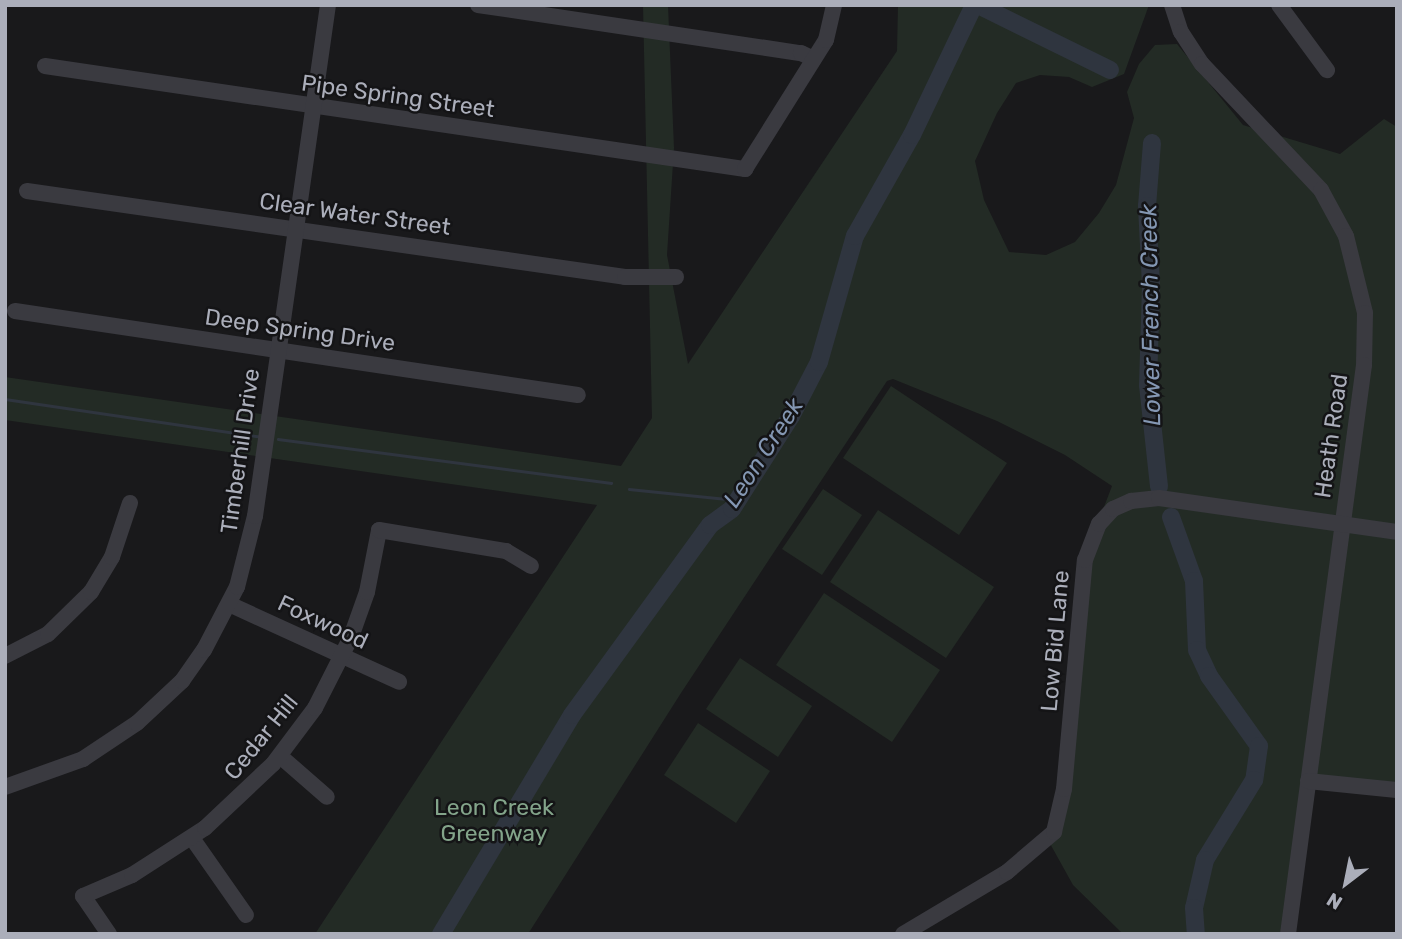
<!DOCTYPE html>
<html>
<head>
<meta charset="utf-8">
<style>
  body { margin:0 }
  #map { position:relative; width:1402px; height:939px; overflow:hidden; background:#19191b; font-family:Rubik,sans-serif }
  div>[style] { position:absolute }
  .green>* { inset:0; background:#232b25 }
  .stream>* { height:2.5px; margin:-1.25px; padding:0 1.25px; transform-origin:1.25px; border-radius:1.25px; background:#2f353f }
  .river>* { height:18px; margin:-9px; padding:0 9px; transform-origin:9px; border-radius:9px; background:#2f353f }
  .minor>* { height:16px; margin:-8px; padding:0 8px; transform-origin:8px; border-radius:8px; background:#3a3a40 }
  span { translate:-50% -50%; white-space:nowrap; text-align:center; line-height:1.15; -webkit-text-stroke:5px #141416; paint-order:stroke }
  .street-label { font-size:23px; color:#abaeba }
  .park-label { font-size:23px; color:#83a48a }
  .water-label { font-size:24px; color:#8497b3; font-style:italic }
  .frame { position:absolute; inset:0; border:7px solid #abaeba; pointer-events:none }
  .north { position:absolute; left:1311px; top:848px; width:70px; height:70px; -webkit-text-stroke:5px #141416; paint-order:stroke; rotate:212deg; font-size:19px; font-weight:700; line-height:28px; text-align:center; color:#abaeba }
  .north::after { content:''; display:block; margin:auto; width:24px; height:32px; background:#abaeba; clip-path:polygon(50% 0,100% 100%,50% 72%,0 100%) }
</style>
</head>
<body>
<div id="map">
  <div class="green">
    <i style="clip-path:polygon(643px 5px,668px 5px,674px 148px,667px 255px,688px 364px,897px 51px,898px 5px,1149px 5px,1124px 74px,1092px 87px,1069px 77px,1040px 75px,1016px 83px,997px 113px,975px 161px,984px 200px,1009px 252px,1046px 255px,1075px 242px,1099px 213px,1116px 185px,1134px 118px,1127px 92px,1139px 64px,1155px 45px,1177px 44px,1243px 125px,1340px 154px,1384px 119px,1397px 127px,1397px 790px,1308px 781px,1288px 934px,1122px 933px,1073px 885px,1048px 840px,1054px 832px,1089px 546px,1112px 486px,1065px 455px,997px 421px,893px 379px,887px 381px,681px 693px,528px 934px,315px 934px,597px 505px,5px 420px,5px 377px,621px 466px,652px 418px)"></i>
    <i style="clip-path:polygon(891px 386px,1007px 463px,959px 535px,843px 458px)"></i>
    <i style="clip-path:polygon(823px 489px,862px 515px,822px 575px,782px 549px)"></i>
    <i style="clip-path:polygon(878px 510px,994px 587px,946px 658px,830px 582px)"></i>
    <i style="clip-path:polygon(824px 593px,940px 670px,892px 742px,776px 665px)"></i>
    <i style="clip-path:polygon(740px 658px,812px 706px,778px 757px,706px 709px)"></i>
    <i style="clip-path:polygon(698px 723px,770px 771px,736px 823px,664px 775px)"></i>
  </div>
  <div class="stream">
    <i style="left:5px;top:399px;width:255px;rotate:8.4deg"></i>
    <i style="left:278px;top:439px;width:336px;rotate:7.5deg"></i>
    <i style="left:629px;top:489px;width:110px;rotate:5.8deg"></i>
  </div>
  <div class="river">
    <i style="left:978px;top:5px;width:147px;rotate:26.2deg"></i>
    <i style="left:1152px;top:143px;width:63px;rotate:94.5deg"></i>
    <i style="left:1147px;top:206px;width:79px;rotate:87.1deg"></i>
    <i style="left:1151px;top:285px;width:100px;rotate:91.7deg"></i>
    <i style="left:1148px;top:385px;width:102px;rotate:83.8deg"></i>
    <i style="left:1171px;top:517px;width:68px;rotate:70.2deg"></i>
    <i style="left:1194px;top:581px;width:69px;rotate:87.5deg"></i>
    <i style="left:1197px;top:650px;width:29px;rotate:65deg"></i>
    <i style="left:1209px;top:676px;width:86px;rotate:54.5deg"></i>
    <i style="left:1259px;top:746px;width:34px;rotate:98deg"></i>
    <i style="left:1254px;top:780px;width:94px;rotate:121.5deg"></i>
    <i style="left:1205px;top:860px;width:49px;rotate:102.9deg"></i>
    <i style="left:1194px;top:908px;width:26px;rotate:86deg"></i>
    <i style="left:441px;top:934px;width:255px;rotate:-59.1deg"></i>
    <i style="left:572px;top:715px;width:235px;rotate:-54deg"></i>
    <i style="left:710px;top:525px;width:27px;rotate:-36deg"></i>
    <i style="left:732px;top:509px;width:110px;rotate:-57.6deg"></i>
    <i style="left:791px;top:416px;width:61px;rotate:-62.6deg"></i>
    <i style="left:819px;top:362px;width:131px;rotate:-74.1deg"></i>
    <i style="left:855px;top:236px;width:116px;rotate:-60.6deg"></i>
    <i style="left:912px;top:135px;width:144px;rotate:-64.5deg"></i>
  </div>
  <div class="minor">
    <i style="left:478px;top:5px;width:327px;rotate:8.5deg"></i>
    <i style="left:801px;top:53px;width:14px;rotate:25deg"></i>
    <i style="left:1172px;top:5px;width:28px;rotate:72deg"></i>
    <i style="left:1181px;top:32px;width:38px;rotate:57deg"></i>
    <i style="left:1202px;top:64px;width:173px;rotate:46.6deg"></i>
    <i style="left:1321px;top:190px;width:52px;rotate:61.5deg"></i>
    <i style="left:1346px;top:236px;width:79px;rotate:76.1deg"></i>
    <i style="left:1365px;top:313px;width:52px;rotate:91.1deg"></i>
    <i style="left:1364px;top:365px;width:574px;rotate:97.61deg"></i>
    <i style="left:1279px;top:5px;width:81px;rotate:53.6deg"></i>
    <i style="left:45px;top:66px;width:708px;rotate:8.37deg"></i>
    <i style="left:745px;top:169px;width:152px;rotate:-57.9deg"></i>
    <i style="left:826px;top:40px;width:36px;rotate:-77deg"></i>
    <i style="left:27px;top:191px;width:604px;rotate:8.18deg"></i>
    <i style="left:625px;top:277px;width:51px"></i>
    <i style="left:15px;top:311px;width:569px;rotate:8.49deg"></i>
    <i style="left:229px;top:604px;width:187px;rotate:24.6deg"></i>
    <i style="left:5px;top:656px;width:48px;rotate:-27.1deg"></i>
    <i style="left:48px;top:634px;width:60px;rotate:-44.3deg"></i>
    <i style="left:91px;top:592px;width:41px;rotate:-59deg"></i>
    <i style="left:112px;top:557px;width:57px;rotate:-71.6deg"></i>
    <i style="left:280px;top:756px;width:62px;rotate:41.1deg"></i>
    <i style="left:1308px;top:781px;width:89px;rotate:5.8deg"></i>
    <i style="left:5px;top:787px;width:83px;rotate:-19.7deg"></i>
    <i style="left:83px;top:759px;width:65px;rotate:-33.7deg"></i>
    <i style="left:137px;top:723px;width:62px;rotate:-43deg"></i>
    <i style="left:182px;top:681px;width:38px;rotate:-55deg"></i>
    <i style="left:204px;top:650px;width:71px;rotate:-62.4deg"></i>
    <i style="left:237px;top:587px;width:73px;rotate:-75.8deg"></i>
    <i style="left:255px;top:516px;width:516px;rotate:-81.87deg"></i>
    <i style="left:192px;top:838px;width:94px;rotate:55deg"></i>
    <i style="left:109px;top:934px;width:46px;rotate:-124.4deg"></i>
    <i style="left:83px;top:896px;width:53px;rotate:-23.2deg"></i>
    <i style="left:132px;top:875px;width:87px;rotate:-32.8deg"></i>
    <i style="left:205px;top:828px;width:93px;rotate:-43.3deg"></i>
    <i style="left:273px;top:764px;width:70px;rotate:-53.1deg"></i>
    <i style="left:315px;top:708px;width:80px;rotate:-63.1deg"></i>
    <i style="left:351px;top:637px;width:48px;rotate:-70.4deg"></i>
    <i style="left:367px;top:592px;width:63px;rotate:-79deg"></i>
    <i style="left:379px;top:530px;width:129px;rotate:9.4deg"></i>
    <i style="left:506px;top:551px;width:29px;rotate:31deg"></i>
    <i style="left:903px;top:934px;width:121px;rotate:-30.8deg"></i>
    <i style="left:1007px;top:872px;width:62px;rotate:-40.4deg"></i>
    <i style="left:1054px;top:832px;width:44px;rotate:-76.9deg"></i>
    <i style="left:1064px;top:789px;width:230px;rotate:-84.8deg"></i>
    <i style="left:1085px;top:560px;width:39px;rotate:-69deg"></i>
    <i style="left:1099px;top:524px;width:21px;rotate:-47deg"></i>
    <i style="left:1113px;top:509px;width:20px;rotate:-24deg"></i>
    <i style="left:1131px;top:501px;width:28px;rotate:-6deg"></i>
    <i style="left:1159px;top:498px;width:240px;rotate:8.1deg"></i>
  </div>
  <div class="street-label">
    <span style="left:398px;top:96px;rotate:8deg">Pipe Spring Street</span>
    <span style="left:355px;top:214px;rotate:8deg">Clear Water Street</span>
    <span style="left:300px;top:330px;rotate:8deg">Deep Spring Drive</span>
    <span style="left:1331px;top:436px;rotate:-82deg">Heath Road</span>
    <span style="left:240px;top:451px;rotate:-82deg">Timberhill Drive</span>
    <span style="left:323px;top:622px;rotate:25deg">Foxwood</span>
    <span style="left:1055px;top:641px;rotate:-85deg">Low Bid Lane</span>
    <span style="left:261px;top:737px;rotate:-51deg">Cedar Hill</span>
  </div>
  <div class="park-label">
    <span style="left:494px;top:820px">Leon Creek<br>Greenway</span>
  </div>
  <div class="water-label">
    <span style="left:1151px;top:315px;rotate:-91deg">Lower French Creek</span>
    <span style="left:764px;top:453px;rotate:-57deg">Leon Creek</span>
  </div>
  <div class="frame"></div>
  <div class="north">N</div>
</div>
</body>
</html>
